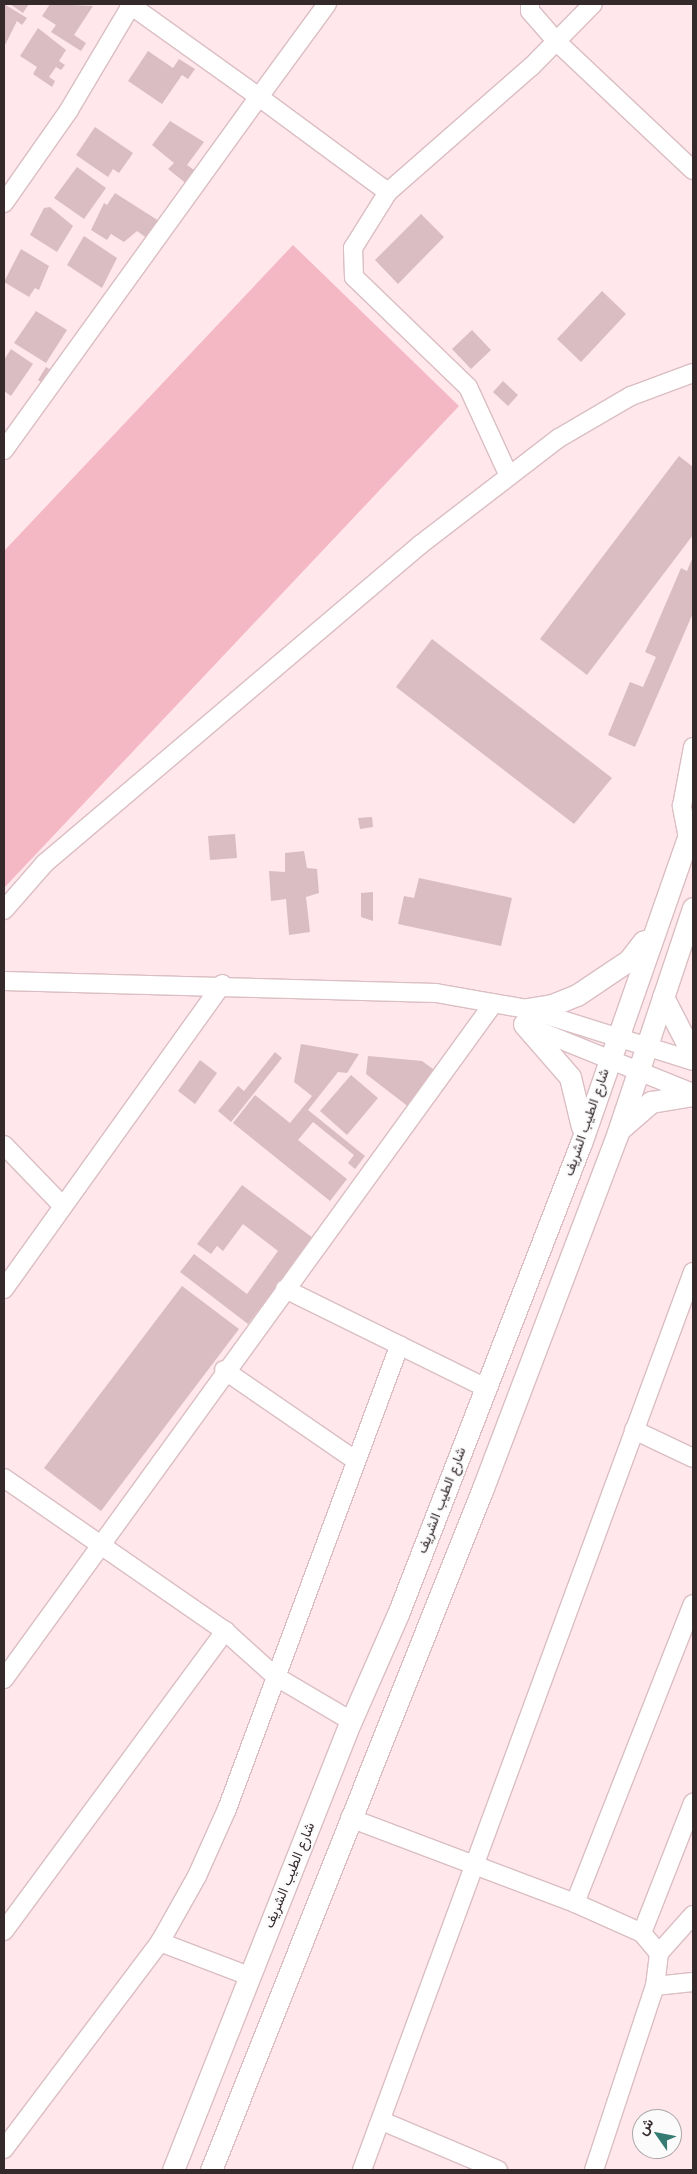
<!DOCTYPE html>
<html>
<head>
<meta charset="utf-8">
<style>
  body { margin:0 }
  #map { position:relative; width:697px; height:2174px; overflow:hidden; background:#ffe7ec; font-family:Arial,Vazirmatn,sans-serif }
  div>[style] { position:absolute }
  .green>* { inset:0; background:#f4b7c4 }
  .building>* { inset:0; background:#d9bdc2 }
  .roads { filter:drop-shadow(1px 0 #dabec3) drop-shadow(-1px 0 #dabec3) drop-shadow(0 1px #dabec3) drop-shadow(0 -1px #dabec3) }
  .minor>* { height:18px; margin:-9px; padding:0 9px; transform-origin:9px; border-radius:9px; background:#fff }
  .major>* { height:21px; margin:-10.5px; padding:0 10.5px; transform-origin:10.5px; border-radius:10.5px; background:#fff }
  span { translate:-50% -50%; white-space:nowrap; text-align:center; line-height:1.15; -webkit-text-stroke:4px #fbfbfb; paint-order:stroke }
  .street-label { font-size:14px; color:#34292b }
  .frame { position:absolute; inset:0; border:5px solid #34292b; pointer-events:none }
  .north { position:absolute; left:632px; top:2109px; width:50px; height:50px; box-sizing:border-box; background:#fbfbfb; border:1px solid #aba7a8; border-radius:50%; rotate:303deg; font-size:14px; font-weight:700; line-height:20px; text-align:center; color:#34292b }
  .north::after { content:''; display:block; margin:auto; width:18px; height:22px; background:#357b73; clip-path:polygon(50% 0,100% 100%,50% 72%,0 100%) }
</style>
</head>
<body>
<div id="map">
  <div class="green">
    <i style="clip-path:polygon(293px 245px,459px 406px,4px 888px,4px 551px)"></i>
  </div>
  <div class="building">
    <i style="clip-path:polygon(4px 4px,27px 18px,22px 25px,17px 21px,4px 47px)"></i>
    <i style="clip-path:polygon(10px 4px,29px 4px,23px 13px)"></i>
    <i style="clip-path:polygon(50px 4px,93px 6px,74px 35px,86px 43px,81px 51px,51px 32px,56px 25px,42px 16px)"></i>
    <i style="clip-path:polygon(38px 28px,66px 50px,59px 61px,65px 65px,61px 70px,56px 67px,49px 77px,55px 81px,52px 87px,33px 74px,37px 67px,20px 56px)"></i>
    <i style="clip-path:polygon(148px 51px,173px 68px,179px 59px,195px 69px,188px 79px,182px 75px,162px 104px,128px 81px)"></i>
    <i style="clip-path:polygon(170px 121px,204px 142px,187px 165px,197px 172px,188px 185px,168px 169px,174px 163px,152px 145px)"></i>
    <i style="clip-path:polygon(95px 127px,133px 153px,119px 173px,113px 169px,108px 177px,76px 155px)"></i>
    <i style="clip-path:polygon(77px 167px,106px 188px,84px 219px,54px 198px)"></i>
    <i style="clip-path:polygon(115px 193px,159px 221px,148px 239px,137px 231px,124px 242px,111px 234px,107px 240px,91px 230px,104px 203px,107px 205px)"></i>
    <i style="clip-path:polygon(50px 207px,73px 226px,57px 252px,30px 235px,44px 208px)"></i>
    <i style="clip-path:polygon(421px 214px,444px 237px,398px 284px,375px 260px)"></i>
    <i style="clip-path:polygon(84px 236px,117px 258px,102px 288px,67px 265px)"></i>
    <i style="clip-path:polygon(21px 249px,49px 266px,39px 290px,35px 288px,29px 297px,4px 282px)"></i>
    <i style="clip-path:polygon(602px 291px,626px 314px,581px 362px,557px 339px)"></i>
    <i style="clip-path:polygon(36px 311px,67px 330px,46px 363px,14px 343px)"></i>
    <i style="clip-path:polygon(472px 330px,491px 350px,471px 369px,452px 349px)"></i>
    <i style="clip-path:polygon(11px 349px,33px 364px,11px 396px,4px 391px,4px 360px)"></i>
    <i style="clip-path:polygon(46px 367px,56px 373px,47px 386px,38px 380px)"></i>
    <i style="clip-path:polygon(503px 381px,518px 395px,508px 406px,493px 392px)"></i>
    <i style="clip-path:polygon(679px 456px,693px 467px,693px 535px,587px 675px,540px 639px)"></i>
    <i style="clip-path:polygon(692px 559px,693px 613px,635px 747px,608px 735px,630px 682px,643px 687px,656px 657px,645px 652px,681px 568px,687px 571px)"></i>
    <i style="clip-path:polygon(432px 639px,612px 778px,574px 824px,396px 687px)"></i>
    <i style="clip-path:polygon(372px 817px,373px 827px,360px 829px,358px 818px)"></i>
    <i style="clip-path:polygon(235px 834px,237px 858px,210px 860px,208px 836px)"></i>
    <i style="clip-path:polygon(304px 851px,307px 868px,317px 869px,319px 893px,306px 897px,310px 932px,289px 935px,286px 899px,271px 901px,269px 871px,285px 872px,285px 853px)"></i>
    <i style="clip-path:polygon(419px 878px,512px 898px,501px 946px,398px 924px,404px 896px,414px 898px)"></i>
    <i style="clip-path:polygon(373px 892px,373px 921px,361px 917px,361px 893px)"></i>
    <i style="clip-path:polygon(301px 1044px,359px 1054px,347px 1073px,338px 1072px,308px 1110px,365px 1156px,355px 1169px,348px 1163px,354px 1155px,313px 1122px,298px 1140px,347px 1179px,330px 1201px,233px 1123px,255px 1095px,290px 1123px,312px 1096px,294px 1082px)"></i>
    <i style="clip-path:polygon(275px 1052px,282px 1058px,231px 1122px,218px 1111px,238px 1086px,244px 1091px)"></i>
    <i style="clip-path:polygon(368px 1056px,422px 1061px,437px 1072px,410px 1108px,366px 1074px)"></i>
    <i style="clip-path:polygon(200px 1060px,217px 1073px,195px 1104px,178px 1091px)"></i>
    <i style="clip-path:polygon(351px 1075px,378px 1098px,347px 1135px,320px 1111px)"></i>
    <i style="clip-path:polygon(242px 1185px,313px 1238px,248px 1324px,180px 1272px,194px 1254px,247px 1294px,278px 1251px,243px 1224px,223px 1251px,217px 1246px,211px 1254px,197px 1244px)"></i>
    <i style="clip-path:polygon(182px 1286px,239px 1329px,101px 1511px,44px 1468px)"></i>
  </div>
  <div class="roads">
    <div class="minor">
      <i style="left:327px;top:4px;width:115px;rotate:126.2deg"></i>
      <i style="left:259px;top:97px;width:160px;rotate:36.4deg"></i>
      <i style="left:388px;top:192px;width:190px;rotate:-41.2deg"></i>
      <i style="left:531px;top:67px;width:88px;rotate:-45.5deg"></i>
      <i style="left:530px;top:4px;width:7px;rotate:90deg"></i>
      <i style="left:530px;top:11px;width:41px;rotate:48.9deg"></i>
      <i style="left:557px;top:42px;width:187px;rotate:43.3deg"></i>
      <i style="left:388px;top:192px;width:66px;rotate:122deg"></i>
      <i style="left:353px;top:248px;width:29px;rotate:88deg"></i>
      <i style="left:354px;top:277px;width:158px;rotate:44deg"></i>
      <i style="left:468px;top:387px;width:98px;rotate:65.3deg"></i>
      <i style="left:4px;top:203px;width:113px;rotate:-55deg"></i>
      <i style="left:69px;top:110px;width:123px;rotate:-59.3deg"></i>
      <i style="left:4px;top:450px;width:435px;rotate:-54.2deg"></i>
      <i style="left:259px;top:97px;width:160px;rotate:-144.4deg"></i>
      <i style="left:688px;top:838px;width:33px;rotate:-101deg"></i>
      <i style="left:682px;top:806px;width:60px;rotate:-79.4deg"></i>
      <i style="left:4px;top:910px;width:62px;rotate:-48.9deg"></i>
      <i style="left:45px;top:863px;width:492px;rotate:-40.3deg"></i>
      <i style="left:420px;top:545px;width:175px;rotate:-37.6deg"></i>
      <i style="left:559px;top:438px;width:83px;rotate:-30.3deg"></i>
      <i style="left:631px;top:396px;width:66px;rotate:-20.4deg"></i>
      <i style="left:4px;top:981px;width:432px;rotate:1.6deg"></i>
      <i style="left:436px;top:993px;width:92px;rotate:10deg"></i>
      <i style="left:527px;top:1009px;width:174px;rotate:17.4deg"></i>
      <i style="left:527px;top:1026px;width:179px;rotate:22deg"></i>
      <i style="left:4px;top:1145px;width:85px;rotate:46deg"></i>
      <i style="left:4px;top:1289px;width:375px;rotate:-54.4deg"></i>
      <i style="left:285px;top:1289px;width:222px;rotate:26.2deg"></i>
      <i style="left:224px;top:1370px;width:159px;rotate:34.5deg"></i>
      <i style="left:634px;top:1430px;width:65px;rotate:25.4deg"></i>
      <i style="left:4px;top:1478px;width:269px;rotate:34.7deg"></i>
      <i style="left:225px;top:1631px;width:67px;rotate:42deg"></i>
      <i style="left:275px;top:1676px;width:88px;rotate:30.6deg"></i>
      <i style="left:4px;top:1679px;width:834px;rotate:-54.08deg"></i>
      <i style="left:350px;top:1818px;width:241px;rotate:20.7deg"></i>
      <i style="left:575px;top:1903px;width:73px;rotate:24.1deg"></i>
      <i style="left:642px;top:1933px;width:26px;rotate:50deg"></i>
      <i style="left:659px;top:1953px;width:51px;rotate:-48.2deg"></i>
      <i style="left:575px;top:1903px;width:321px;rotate:-68.5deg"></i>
      <i style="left:4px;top:1931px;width:373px;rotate:-53.6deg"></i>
      <i style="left:642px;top:1933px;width:140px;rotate:-68.6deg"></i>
      <i style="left:160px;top:1942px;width:95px;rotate:20.9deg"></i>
      <i style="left:655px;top:1986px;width:38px;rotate:-6deg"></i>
      <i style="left:382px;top:2121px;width:126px;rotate:22.9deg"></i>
      <i style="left:4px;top:2149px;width:259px;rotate:-53deg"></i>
      <i style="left:160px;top:1942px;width:76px;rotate:-60.7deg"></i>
      <i style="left:197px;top:1876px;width:73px;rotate:-65.9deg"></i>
      <i style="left:227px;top:1809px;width:495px;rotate:-69.6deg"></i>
      <i style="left:362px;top:2170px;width:957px;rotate:-69.77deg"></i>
      <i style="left:594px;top:2170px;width:194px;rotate:-71.7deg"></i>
      <i style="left:655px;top:1986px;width:33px;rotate:-83deg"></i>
    </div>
    <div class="major">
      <i style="left:663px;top:997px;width:65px;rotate:62.7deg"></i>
      <i style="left:527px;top:1009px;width:25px;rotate:-9deg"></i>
      <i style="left:552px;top:1005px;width:27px;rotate:-22deg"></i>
      <i style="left:577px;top:995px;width:63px;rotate:-33.9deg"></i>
      <i style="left:629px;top:960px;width:24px;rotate:-52deg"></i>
      <i style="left:524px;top:1024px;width:70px;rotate:49deg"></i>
      <i style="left:570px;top:1077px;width:51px;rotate:76.5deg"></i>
      <i style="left:621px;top:1128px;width:40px;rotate:-41deg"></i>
      <i style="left:651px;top:1102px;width:43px;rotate:-9.5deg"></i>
      <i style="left:173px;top:2170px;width:483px;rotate:-68.4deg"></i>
      <i style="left:351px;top:1721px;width:117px;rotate:-66.3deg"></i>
      <i style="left:398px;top:1614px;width:505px;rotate:-68.77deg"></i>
      <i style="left:581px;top:1143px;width:339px;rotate:-70.7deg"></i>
      <i style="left:211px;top:2170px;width:734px;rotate:-68.26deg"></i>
      <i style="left:483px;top:1488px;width:381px;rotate:-69.2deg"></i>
      <i style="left:618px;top:1132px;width:236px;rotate:-71.5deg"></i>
    </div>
  </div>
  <div class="street-label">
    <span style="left:586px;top:1122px;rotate:-71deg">شارع الطيب الشريف</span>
    <span style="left:441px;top:1500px;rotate:-69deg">شارع الطيب الشريف</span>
    <span style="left:289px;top:1875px;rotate:-68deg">شارع الطيب الشريف</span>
  </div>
  <div class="frame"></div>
  <div class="north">ش</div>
</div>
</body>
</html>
